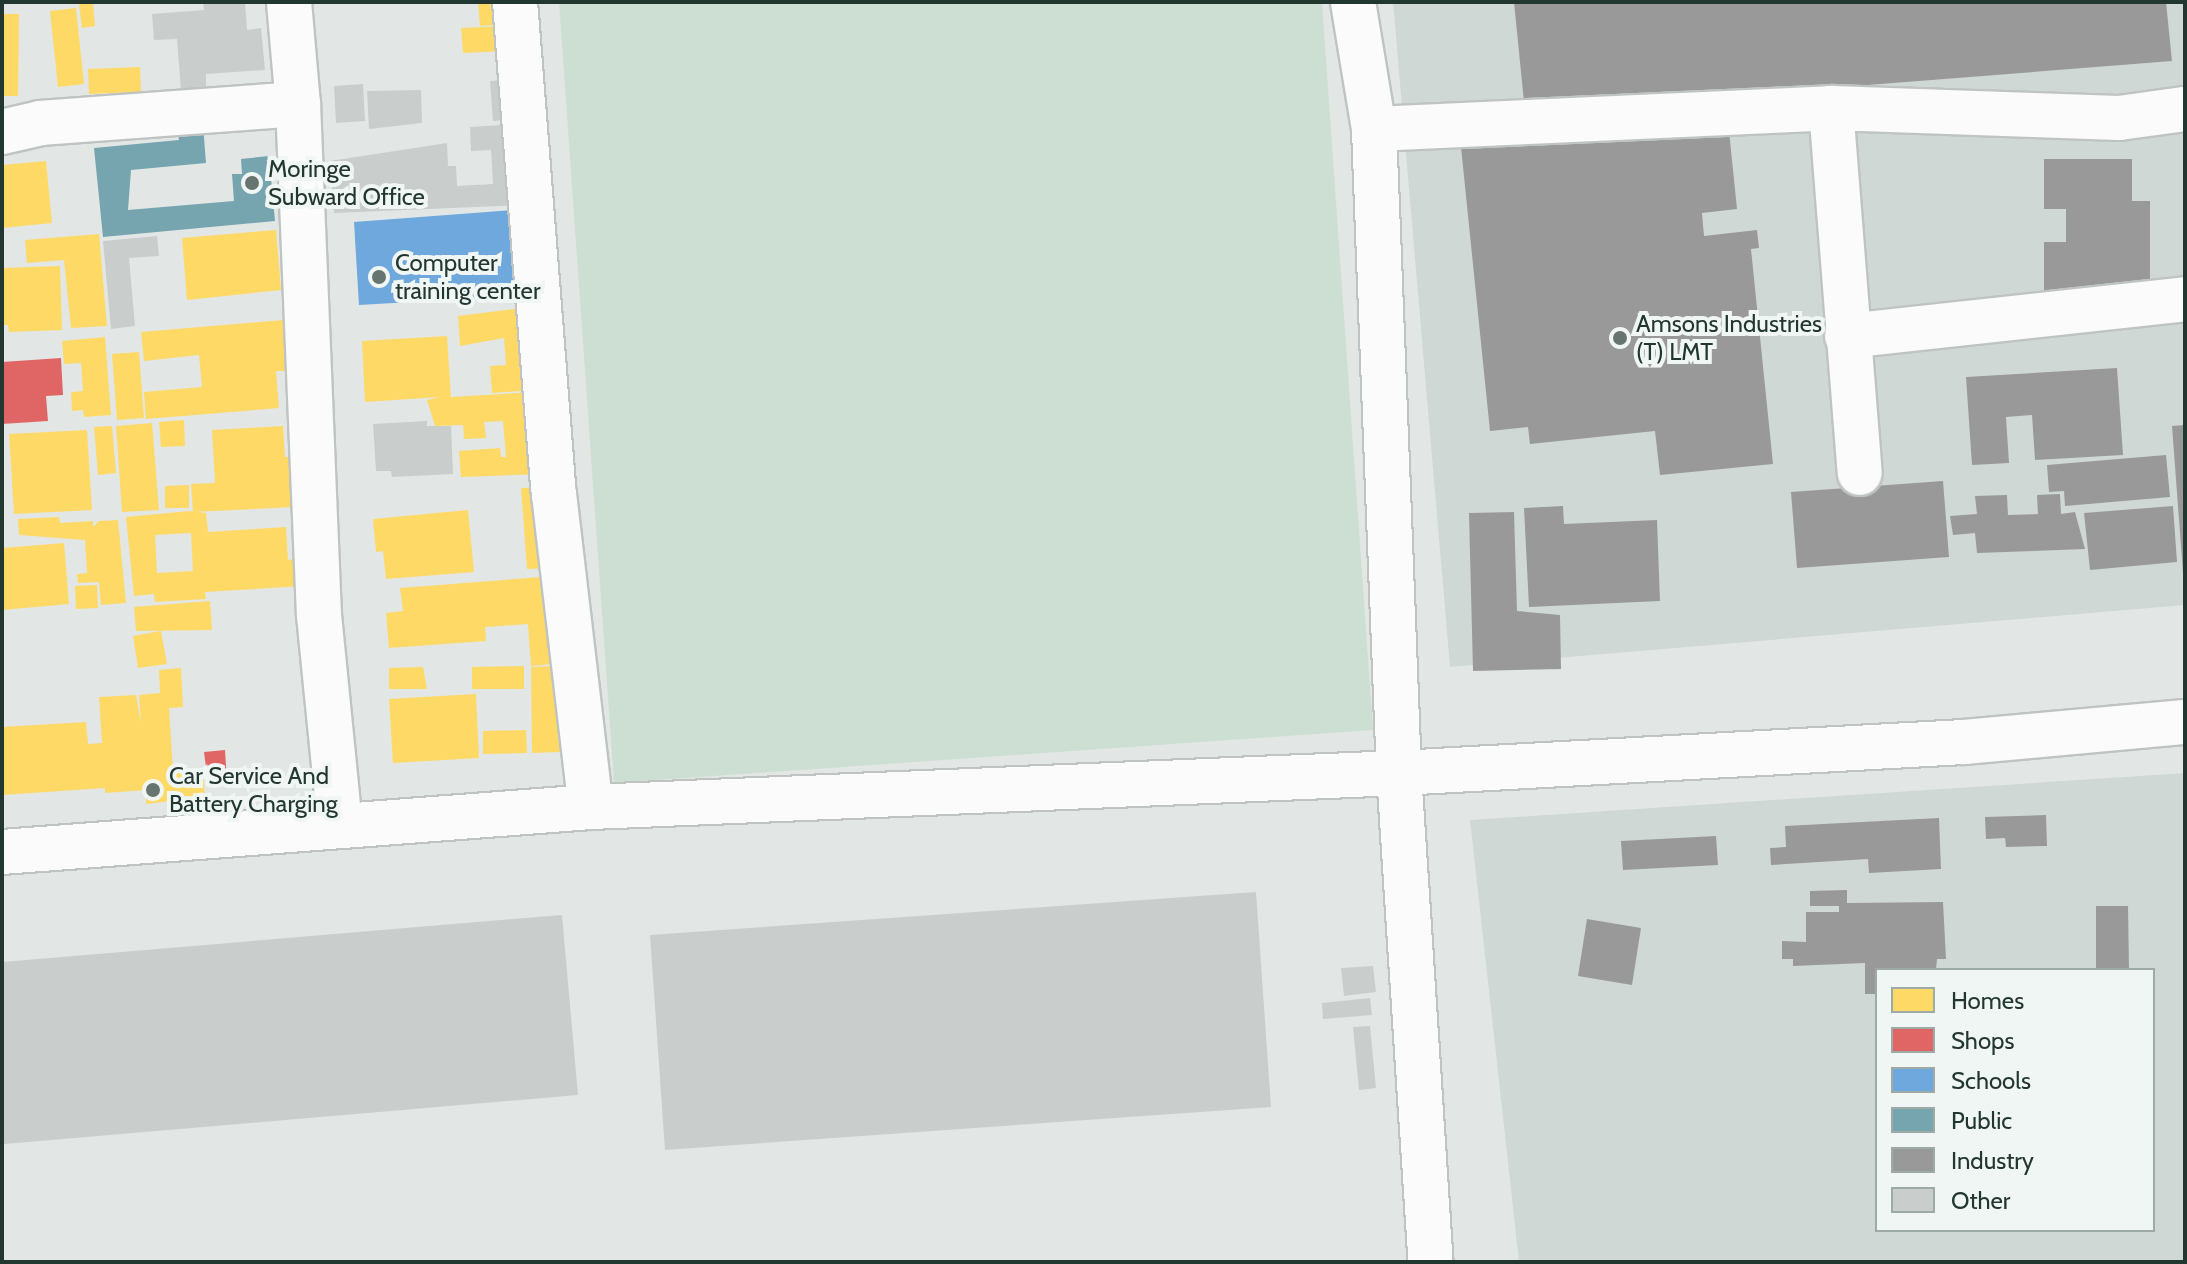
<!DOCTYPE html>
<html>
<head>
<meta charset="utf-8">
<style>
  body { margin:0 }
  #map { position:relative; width:2187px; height:1264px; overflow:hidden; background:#e2e7e5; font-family:Cabin,sans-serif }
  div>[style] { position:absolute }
  .built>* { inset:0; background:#d0d8d5 }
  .green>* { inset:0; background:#cddfd2 }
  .homes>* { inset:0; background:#ffd966 }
  .shops>* { inset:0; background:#e06666 }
  .schools>* { inset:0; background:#6fa8dc }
  .public>* { inset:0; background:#76a5af }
  .industry>* { inset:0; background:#999 }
  .building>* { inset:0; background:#c9cecc }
  .roads { filter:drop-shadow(2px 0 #bfc4c2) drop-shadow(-2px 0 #bfc4c2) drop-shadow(0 2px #bfc4c2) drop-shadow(0 -2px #bfc4c2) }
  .minor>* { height:44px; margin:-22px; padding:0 22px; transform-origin:22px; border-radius:22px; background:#fbfbfb }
  .dots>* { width:22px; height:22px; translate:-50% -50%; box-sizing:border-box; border:4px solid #f0f6f3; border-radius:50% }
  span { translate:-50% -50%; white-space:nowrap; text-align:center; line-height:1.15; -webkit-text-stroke:8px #f0f6f3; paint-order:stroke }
  .poi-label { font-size:24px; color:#233731 }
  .left { translate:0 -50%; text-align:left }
  .frame { position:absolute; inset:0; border:4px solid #233731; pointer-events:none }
  .legend { position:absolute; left:1875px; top:968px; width:280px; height:264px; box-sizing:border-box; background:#f0f6f3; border:2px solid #9eaaa5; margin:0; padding:10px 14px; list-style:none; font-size:24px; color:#233731 }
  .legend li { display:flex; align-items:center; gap:16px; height:40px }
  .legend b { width:40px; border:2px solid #9eaaa5 }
</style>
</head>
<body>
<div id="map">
  <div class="built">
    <i style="clip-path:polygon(1393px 2px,2185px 2px,2185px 605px,1450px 667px)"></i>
    <i style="clip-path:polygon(evenodd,2185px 773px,2185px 1262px,1519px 1262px,1470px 820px,2185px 773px,1877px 970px,2153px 970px,2153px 1230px,1877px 1230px,1877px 970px)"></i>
  </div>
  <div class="green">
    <i style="clip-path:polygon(559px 2px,1322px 2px,1373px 730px,614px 783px)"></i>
  </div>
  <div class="homes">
    <i style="clip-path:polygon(478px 2px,504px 2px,506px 24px,480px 26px)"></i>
    <i style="clip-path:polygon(93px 3px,95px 26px,82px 28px,79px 4px)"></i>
    <i style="clip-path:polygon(76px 8px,84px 84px,58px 87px,50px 11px)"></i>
    <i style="clip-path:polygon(2px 14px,19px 14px,18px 96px,2px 96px)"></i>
    <i style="clip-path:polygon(506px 26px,507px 51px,463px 53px,461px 28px)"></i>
    <i style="clip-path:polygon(140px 67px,141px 92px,89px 94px,88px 69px)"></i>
    <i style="clip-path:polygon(46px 161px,52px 223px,2px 228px,2px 165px)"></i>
    <i style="clip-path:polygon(276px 230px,281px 290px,187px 300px,182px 238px)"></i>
    <i style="clip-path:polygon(99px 234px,107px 326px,71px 328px,64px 260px,27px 263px,25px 240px)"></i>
    <i style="clip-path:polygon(60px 266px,62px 330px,9px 332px,8px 325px,2px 325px,4px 268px)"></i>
    <i style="clip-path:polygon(530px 307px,536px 390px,492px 393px,490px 366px,506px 365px,504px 338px,460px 346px,458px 316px)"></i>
    <i style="clip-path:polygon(283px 320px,287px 371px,276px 371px,279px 408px,146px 419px,144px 392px,202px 387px,199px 355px,144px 361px,141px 332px)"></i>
    <i style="clip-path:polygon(447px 336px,451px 397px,535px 392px,541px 474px,461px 477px,459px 451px,500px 448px,501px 457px,506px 457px,503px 421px,484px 422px,486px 438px,464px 439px,463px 425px,435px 426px,427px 400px,440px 397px,365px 402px,362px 341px)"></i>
    <i style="clip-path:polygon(105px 337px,111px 415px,84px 417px,83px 410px,72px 411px,71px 392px,83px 391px,81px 363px,64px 364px,62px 341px)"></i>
    <i style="clip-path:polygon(139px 352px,144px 418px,117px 420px,112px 354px)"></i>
    <i style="clip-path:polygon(184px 420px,185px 446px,161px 447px,159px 422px)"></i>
    <i style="clip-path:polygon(152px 423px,159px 510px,122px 512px,116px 426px)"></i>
    <i style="clip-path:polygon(112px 426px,116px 473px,98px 475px,94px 427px)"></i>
    <i style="clip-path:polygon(283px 426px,285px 457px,295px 457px,294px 507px,193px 512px,191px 484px,215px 483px,212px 430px)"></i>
    <i style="clip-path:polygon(87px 430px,92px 510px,14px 514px,9px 434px)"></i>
    <i style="clip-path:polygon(189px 485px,189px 508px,165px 508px,165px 486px)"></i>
    <i style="clip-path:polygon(545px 487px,551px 568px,527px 569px,521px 488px)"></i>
    <i style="clip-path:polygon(468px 510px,474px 572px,386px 579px,383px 551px,376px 552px,373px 519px)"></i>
    <i style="clip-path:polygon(evenodd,189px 511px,206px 513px,208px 532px,286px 527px,288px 560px,301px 558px,303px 586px,205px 592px,206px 599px,155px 602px,154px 594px,134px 596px,126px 517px,189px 511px,191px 533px,193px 571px,157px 573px,155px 535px,191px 533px)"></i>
    <i style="clip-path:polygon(59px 517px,60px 523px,93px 521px,93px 527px,99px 521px,118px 520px,126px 603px,101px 605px,99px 582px,78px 583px,77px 574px,87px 573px,85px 540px,19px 535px,18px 519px)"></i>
    <i style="clip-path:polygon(64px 543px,69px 604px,2px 610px,2px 548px)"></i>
    <i style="clip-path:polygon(554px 576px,552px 664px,531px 666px,528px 624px,485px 627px,486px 641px,389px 648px,386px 613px,403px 611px,400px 588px)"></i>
    <i style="clip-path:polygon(97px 585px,98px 608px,76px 609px,75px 586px)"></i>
    <i style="clip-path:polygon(210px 601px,212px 630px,136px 631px,134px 607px)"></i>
    <i style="clip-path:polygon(161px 631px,167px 664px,138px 668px,133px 636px)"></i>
    <i style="clip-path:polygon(524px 666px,524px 689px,472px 689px,472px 667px)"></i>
    <i style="clip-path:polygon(553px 666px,560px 752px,532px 753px,531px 667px)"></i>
    <i style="clip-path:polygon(423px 667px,427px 689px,389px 689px,389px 668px)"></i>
    <i style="clip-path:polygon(181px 668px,183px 707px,169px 708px,173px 771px,203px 769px,205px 797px,146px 804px,146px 790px,105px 793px,105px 788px,2px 795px,2px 727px,86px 722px,88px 744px,102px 743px,99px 697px,136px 695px,141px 723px,139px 695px,160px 693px,159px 670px)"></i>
    <i style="clip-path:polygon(476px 694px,479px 758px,393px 763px,389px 699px)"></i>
    <i style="clip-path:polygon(526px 730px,527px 753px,483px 754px,483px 731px)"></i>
  </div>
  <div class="shops">
    <i style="clip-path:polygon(61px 358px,63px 395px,46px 396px,48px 421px,2px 424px,2px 362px)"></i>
    <i style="clip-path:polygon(225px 750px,227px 782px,208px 783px,204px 752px)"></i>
  </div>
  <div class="schools">
    <i style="clip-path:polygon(525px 209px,530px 295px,359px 305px,354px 222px)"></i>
  </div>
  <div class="public">
    <i style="clip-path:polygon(203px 125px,206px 163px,131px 170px,128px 210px,234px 201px,232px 174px,242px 174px,241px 159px,269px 156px,275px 221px,103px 237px,94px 148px,179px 140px,177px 128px)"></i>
  </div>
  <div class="industry">
    <i style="clip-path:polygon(1514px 2px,2166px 2px,2172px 61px,1525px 112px)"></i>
    <i style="clip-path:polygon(1728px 121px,1737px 209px,1702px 213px,1704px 236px,1757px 230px,1759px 248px,1751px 249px,1773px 464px,1660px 475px,1655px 431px,1530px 444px,1528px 427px,1490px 431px,1461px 147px)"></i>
    <i style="clip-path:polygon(2044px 159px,2132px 159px,2132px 201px,2150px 201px,2150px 293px,2044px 303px,2044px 242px,2066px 242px,2066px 209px,2044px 209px)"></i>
    <i style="clip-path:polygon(2117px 368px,2123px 455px,2035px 460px,2032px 415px,2006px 417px,2009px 463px,1972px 465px,1966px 377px)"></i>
    <i style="clip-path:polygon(2185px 425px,2185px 573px,2183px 573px,2172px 426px)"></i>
    <i style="clip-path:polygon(2166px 455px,2170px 497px,2065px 506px,2064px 491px,2049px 492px,2047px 465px)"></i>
    <i style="clip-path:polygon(1943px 481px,1949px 557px,1797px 568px,1791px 492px)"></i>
    <i style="clip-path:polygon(2060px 494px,2061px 514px,2075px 512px,2085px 549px,1977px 553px,1975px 533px,1953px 535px,1950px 516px,1977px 514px,1975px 496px,2007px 495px,2008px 515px,2038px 514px,2037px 495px)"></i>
    <i style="clip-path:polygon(1563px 506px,1564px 524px,1657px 520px,1660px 601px,1529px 607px,1524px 508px)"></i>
    <i style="clip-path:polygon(2173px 506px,2177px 562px,2090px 570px,2084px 513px)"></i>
    <i style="clip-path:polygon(1514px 512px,1517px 611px,1560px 615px,1561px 669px,1473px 671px,1469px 513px)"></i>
    <i style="clip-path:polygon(2046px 815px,2047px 846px,2006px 847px,2005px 838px,1986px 839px,1985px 817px)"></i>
    <i style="clip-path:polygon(1939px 818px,1941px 869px,1869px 873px,1868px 859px,1771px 865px,1770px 848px,1786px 847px,1785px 826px)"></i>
    <i style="clip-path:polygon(1716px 836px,1718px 865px,1623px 870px,1621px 841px)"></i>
    <i style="clip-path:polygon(1847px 890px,1847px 903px,1943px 902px,1946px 959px,1937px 959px,1936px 970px,1877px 970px,1877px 994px,1865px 994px,1865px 963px,1793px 966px,1793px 959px,1782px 959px,1782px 941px,1806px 942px,1806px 912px,1839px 912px,1839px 906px,1810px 906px,1810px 891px)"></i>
    <i style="clip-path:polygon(2096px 906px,2128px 906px,2129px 970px,2096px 970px)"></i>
    <i style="clip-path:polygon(1587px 919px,1641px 928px,1632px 985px,1578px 976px)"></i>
  </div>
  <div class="building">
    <i style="clip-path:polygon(203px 2px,245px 2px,247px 30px,261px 28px,265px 70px,206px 74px,206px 88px,181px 90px,177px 39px,154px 40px,152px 14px,204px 10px)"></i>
    <i style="clip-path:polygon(513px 79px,515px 119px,493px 121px,490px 81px)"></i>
    <i style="clip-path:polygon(363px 84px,365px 121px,336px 123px,334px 86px)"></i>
    <i style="clip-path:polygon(421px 90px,422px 123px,369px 129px,367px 91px)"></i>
    <i style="clip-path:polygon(517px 124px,522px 205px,334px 213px,330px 161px,447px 143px,448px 166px,456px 166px,457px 186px,493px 184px,491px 150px,471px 151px,470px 127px)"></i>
    <i style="clip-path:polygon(157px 236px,159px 256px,129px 258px,135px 326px,111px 329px,103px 241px)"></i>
    <i style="clip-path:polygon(427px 421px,427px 426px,451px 426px,453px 474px,392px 477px,391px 471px,376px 471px,373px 424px)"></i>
    <i style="clip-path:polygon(1256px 892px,1271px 1107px,665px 1150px,650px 935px)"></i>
    <i style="clip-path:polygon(562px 915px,578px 1095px,4px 1144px,2px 962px)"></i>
    <i style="clip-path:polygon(1373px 966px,1376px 992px,1344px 996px,1341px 968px)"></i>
    <i style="clip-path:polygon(1370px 998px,1372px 1015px,1323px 1019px,1322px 1003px)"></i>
    <i style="clip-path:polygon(1370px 1026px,1376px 1088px,1359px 1090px,1353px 1027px)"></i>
  </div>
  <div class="roads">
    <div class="minor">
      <i style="left:289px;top:2px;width:102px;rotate:85deg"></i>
      <i style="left:298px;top:104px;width:511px;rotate:87.65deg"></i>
      <i style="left:319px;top:615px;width:211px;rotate:84.3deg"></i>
      <i style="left:515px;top:2px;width:494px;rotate:85.5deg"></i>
      <i style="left:554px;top:494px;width:315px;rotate:83.3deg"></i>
      <i style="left:1353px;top:2px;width:129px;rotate:80.6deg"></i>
      <i style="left:1374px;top:129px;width:644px;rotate:87.78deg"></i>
      <i style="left:1399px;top:773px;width:490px;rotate:86.3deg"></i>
      <i style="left:1831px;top:108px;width:366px;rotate:85.5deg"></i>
      <i style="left:1374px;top:129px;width:457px;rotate:-2.6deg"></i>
      <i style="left:1831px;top:108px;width:288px;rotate:2deg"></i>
      <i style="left:2119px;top:118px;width:67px;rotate:-7.8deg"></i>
      <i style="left:2px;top:132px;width:39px;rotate:-13deg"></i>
      <i style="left:40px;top:123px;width:259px;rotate:-4.2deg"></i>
      <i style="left:1847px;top:336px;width:340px;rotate:-6.2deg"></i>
      <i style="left:2px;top:852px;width:591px;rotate:-4.37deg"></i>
      <i style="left:591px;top:807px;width:809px;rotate:-2.41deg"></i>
      <i style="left:1399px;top:773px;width:566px;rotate:-3.14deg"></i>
      <i style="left:1964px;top:742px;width:222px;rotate:-5.2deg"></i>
    </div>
  </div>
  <div class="dots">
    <i style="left:252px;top:183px;background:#667570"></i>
    <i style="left:379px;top:277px;background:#667570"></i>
    <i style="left:1620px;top:338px;background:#667570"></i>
    <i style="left:153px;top:790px;background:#667570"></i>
  </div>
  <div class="poi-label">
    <span class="left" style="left:268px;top:183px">Moringe<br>Subward Office</span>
    <span class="left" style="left:395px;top:277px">Computer<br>training center</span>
    <span class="left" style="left:1636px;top:338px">Amsons Industries<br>(T) LMT</span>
    <span class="left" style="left:169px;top:790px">Car Service And<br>Battery Charging</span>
  </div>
  <div class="frame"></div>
  <ul class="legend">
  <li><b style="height:22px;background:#ffd966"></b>Homes</li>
  <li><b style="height:22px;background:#e06666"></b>Shops</li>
  <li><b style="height:22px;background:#6fa8dc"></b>Schools</li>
  <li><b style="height:22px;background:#76a5af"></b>Public</li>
  <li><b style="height:22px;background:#999"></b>Industry</li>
  <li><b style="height:22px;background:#c9cecc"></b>Other</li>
  </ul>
</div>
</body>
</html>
